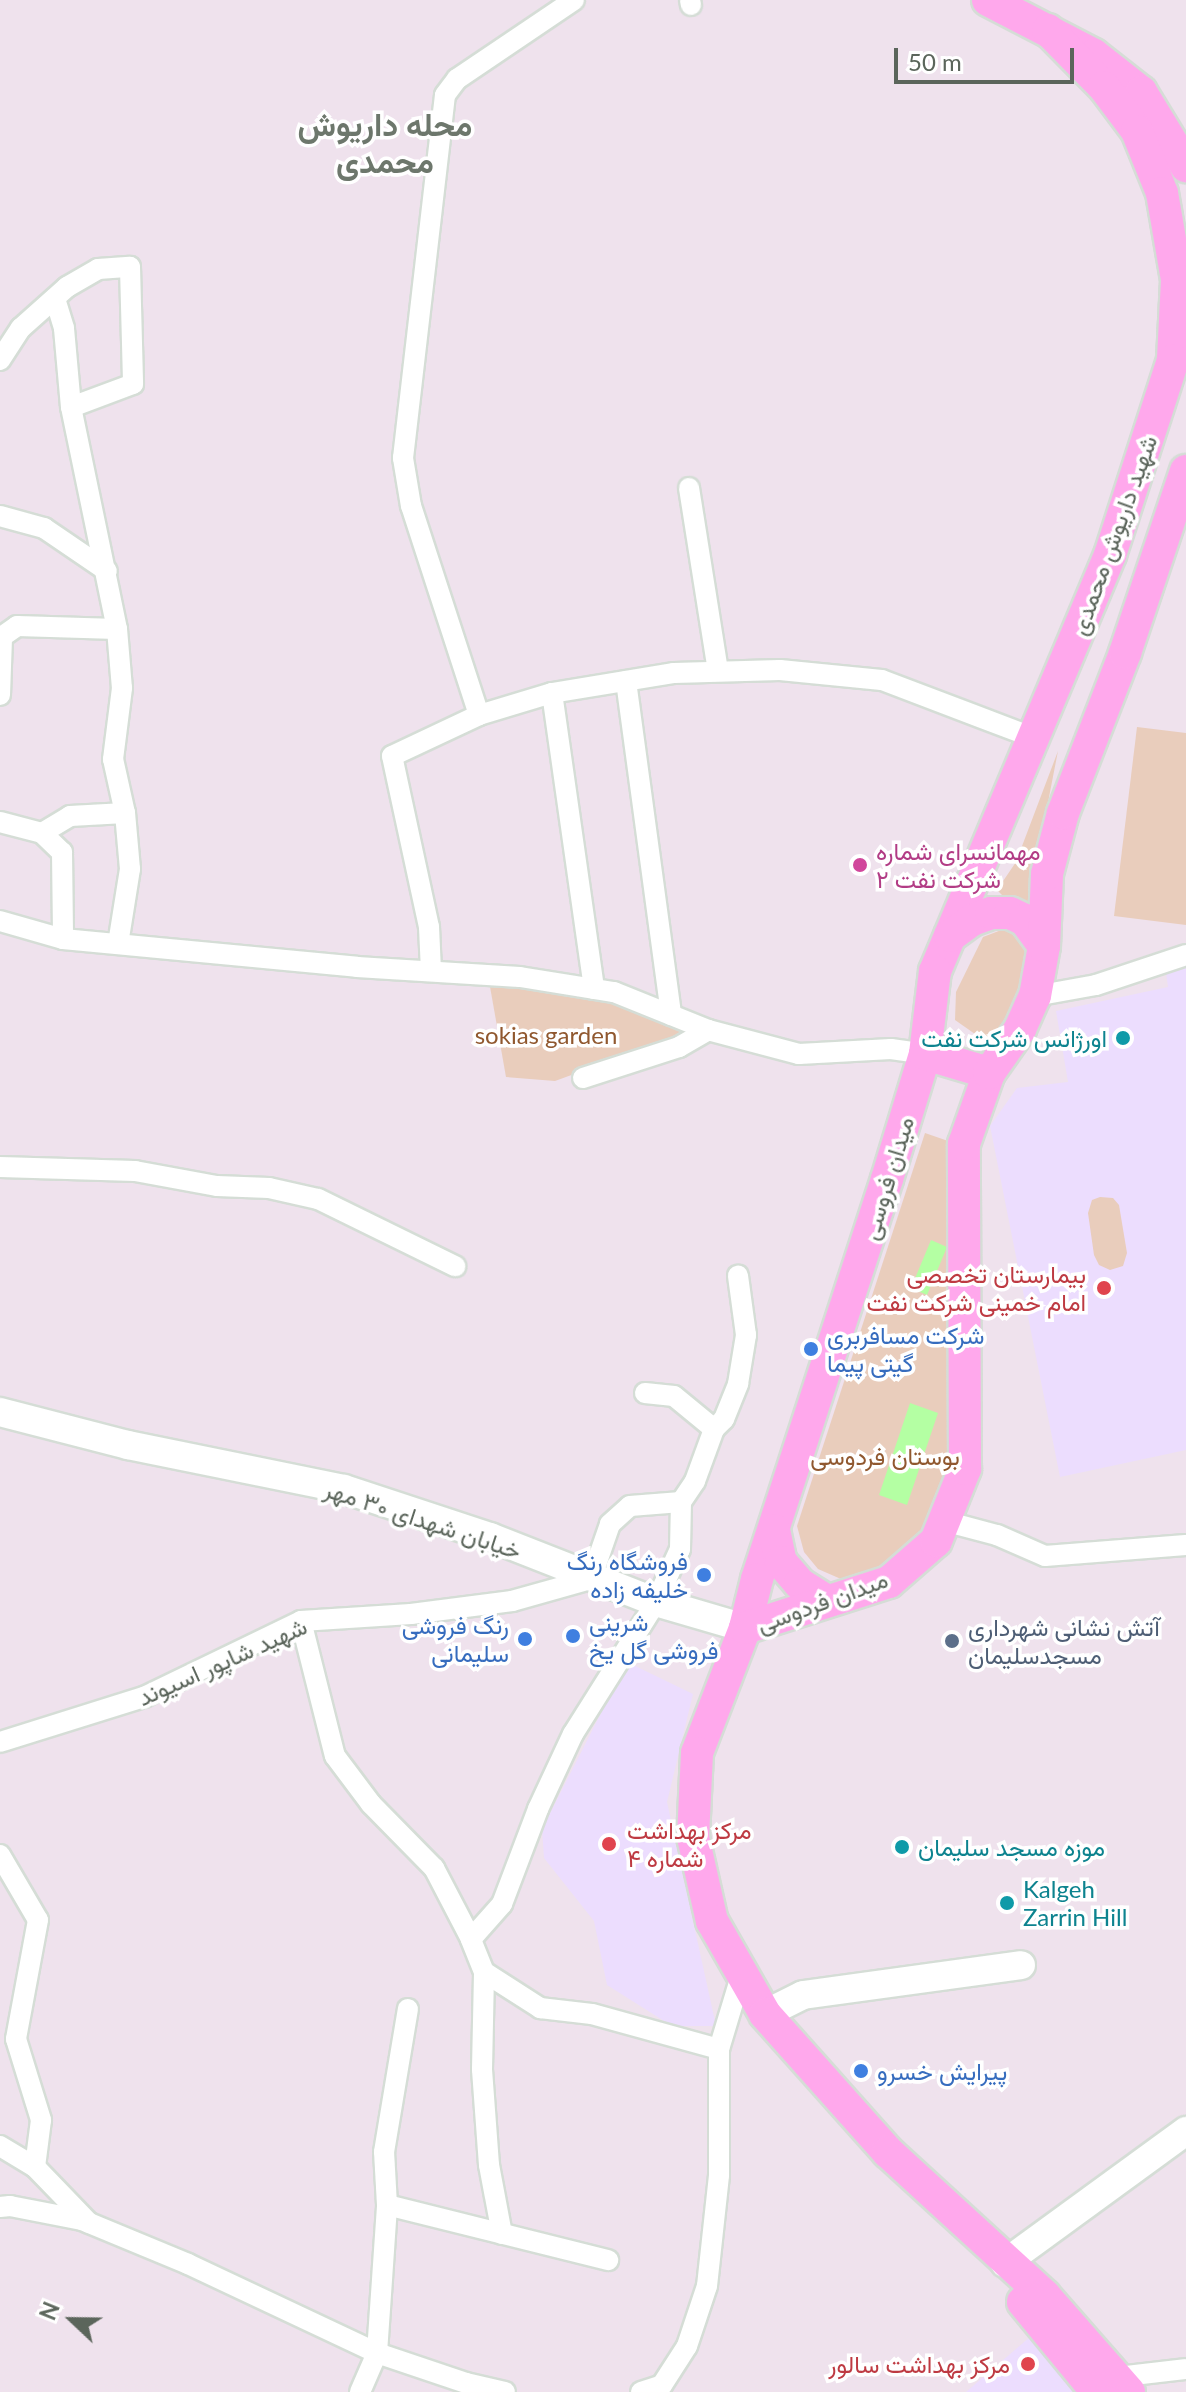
<!DOCTYPE html>
<html>
<head>
<meta charset="utf-8">
<style>
  body { margin:0 }
  #map { position:relative; width:1186px; height:2392px; overflow:hidden; background:#efe2ed; font-family:Lato,Vazirmatn,sans-serif }
  div>[style] { position:absolute }
  .medical>* { inset:0; background:#ecddfe }
  .green>* { inset:0; background:#e9cdbc }
  .water>* { inset:0; background:#b4ffa3 }
  .roads { filter:drop-shadow(2px 0 #d5ddd6) drop-shadow(-2px 0 #d5ddd6) drop-shadow(0 2px #d5ddd6) drop-shadow(0 -2px #d5ddd6) }
  .street>* { height:20px; margin:-10px; padding:0 10px; transform-origin:10px; border-radius:10px; background:#fff }
  .secondary>* { height:28px; margin:-14px; padding:0 14px; transform-origin:14px; border-radius:14px; background:#fff }
  .primary>* { height:32px; margin:-16px; padding:0 16px; transform-origin:16px; border-radius:16px; background:#ffa8ec }
  .dots>* { width:22px; height:22px; translate:-50% -50%; box-sizing:border-box; border:4px solid #fff; border-radius:50% }
  span { translate:-50% -50%; white-space:nowrap; text-align:center; line-height:1.15; -webkit-text-stroke:7px #fff; paint-order:stroke }
  .street-label { font-size:24px; color:#5b655b }
  .hotel-label { font-size:24px; color:#b23c85 }
  .left { translate:0 -50%; text-align:left }
  .park-label { font-size:24px; color:#90582f }
  .culture-label { font-size:24px; color:#0d838f }
  .right { translate:-100% -50%; text-align:right }
  .health-label { font-size:24px; color:#be3a42 }
  .shop-label { font-size:24px; color:#366cbe }
  .service-label { font-size:24px; color:#4e5e75 }
  .district-label { font-size:32px; color:#6d776c; font-weight:700 }
  .north { position:absolute; left:32px; top:2280px; width:80px; height:80px; -webkit-text-stroke:6px #fff; paint-order:stroke; rotate:292deg; font-size:22px; font-weight:700; line-height:32px; text-align:center; color:#5b655b }
  .north::after { content:''; display:block; margin:auto; width:28px; height:36px; background:#5b655b; clip-path:polygon(50% 0,100% 100%,50% 72%,0 100%) }
  .scale { position:absolute; left:894px; top:48px; width:180px; height:36px; box-sizing:border-box; border:4px solid #5b655b; border-top:0; padding-left:10px; font-size:24px; line-height:28px; white-space:nowrap; color:#5b655b; -webkit-text-stroke:6px #fff; paint-order:stroke }
</style>
</head>
<body>
<div id="map">
  <div class="medical">
    <i style="clip-path:polygon(1180px 960px,1183px 967px,1186px 966px,1186px 1450px,1060px 1477px,990px 1126px,1017px 1088px,1068px 1082px,1056px 1011px,1168px 987px,1165px 965px)"></i>
    <i style="clip-path:polygon(627px 1662px,693px 1694px,667px 1802px,716px 2026px,672px 2026px,607px 1985px,594px 1921px,544px 1858px,542px 1829px)"></i>
    <i style="clip-path:polygon(1031px 2336px,1084px 2392px,966px 2392px)"></i>
  </div>
  <div class="green">
    <i style="clip-path:polygon(1137px 727px,1186px 733px,1186px 925px,1114px 916px)"></i>
    <i style="clip-path:polygon(1058px 751px,1042px 833px,1036px 904px,1028px 904px,1005px 898px,997px 890px,1016px 862px)"></i>
    <i style="clip-path:polygon(1004px 929px,1028px 941px,1031px 968px,1001px 1032px,990px 1037px,975px 1034px,955px 1020px,956px 992px,983px 937px)"></i>
    <i style="clip-path:polygon(489px 981px,611px 999px,689px 1032px,555px 1081px,506px 1077px)"></i>
    <i style="clip-path:polygon(925px 1133px,951px 1142px,949px 1464px,922px 1532px,884px 1570px,841px 1579px,818px 1569px,804px 1552px,797px 1526px)"></i>
    <i style="clip-path:polygon(1100px 1197px,1113px 1198px,1119px 1205px,1127px 1253px,1123px 1266px,1110px 1270px,1099px 1265px,1094px 1255px,1088px 1213px,1092px 1200px)"></i>
  </div>
  <div class="water">
    <i style="clip-path:polygon(931px 1240px,947px 1247px,927px 1295px,911px 1288px)"></i>
    <i style="clip-path:polygon(910px 1403px,938px 1413px,907px 1505px,879px 1495px)"></i>
  </div>
  <div class="roads">
    <div class="street">
      <i style="left:690px;top:0;width:5px;rotate:79deg"></i>
      <i style="left:0;top:360px;width:38px;rotate:-57deg"></i>
      <i style="left:21px;top:328px;width:62px;rotate:-41.7deg"></i>
      <i style="left:67px;top:287px;width:36px;rotate:-30deg"></i>
      <i style="left:98px;top:269px;width:32px;rotate:-4deg"></i>
      <i style="left:130px;top:267px;width:117px;rotate:88.5deg"></i>
      <i style="left:133px;top:384px;width:66px;rotate:159.6deg"></i>
      <i style="left:71px;top:407px;width:79px;rotate:-95.1deg"></i>
      <i style="left:64px;top:328px;width:31px;rotate:-107deg"></i>
      <i style="left:71px;top:407px;width:227px;rotate:78.3deg"></i>
      <i style="left:117px;top:629px;width:59px;rotate:85.2deg"></i>
      <i style="left:122px;top:688px;width:72px;rotate:97.2deg"></i>
      <i style="left:113px;top:759px;width:55px;rotate:77.5deg"></i>
      <i style="left:125px;top:813px;width:56px;rotate:84.9deg"></i>
      <i style="left:130px;top:869px;width:76px;rotate:99.1deg"></i>
      <i style="left:689px;top:488px;width:185px;rotate:81deg"></i>
      <i style="left:0;top:516px;width:46px;rotate:15.3deg"></i>
      <i style="left:44px;top:528px;width:76px;rotate:34.3deg"></i>
      <i style="left:0;top:638px;width:21px;rotate:-35deg"></i>
      <i style="left:17px;top:626px;width:100px;rotate:1.7deg"></i>
      <i style="left:626px;top:681px;width:337px;rotate:82.3deg"></i>
      <i style="left:552px;top:693px;width:299px;rotate:81.9deg"></i>
      <i style="left:0;top:695px;width:56px;rotate:-88deg"></i>
      <i style="left:479px;top:715px;width:76px;rotate:-16.8deg"></i>
      <i style="left:552px;top:693px;width:124px;rotate:-9.3deg"></i>
      <i style="left:674px;top:673px;width:106px;rotate:-1.6deg"></i>
      <i style="left:780px;top:670px;width:102px;rotate:5.6deg"></i>
      <i style="left:882px;top:680px;width:164px;rotate:20.8deg"></i>
      <i style="left:0;top:822px;width:43px;rotate:14.7deg"></i>
      <i style="left:42px;top:833px;width:33px;rotate:-31deg"></i>
      <i style="left:70px;top:816px;width:55px;rotate:-3.1deg"></i>
      <i style="left:42px;top:833px;width:28px;rotate:44deg"></i>
      <i style="left:62px;top:852px;width:87px;rotate:89.3deg"></i>
      <i style="left:0;top:921px;width:66px;rotate:15.9deg"></i>
      <i style="left:63px;top:939px;width:295px;rotate:5.4deg"></i>
      <i style="left:357px;top:967px;width:163px;rotate:3.5deg"></i>
      <i style="left:520px;top:977px;width:95px;rotate:9.1deg"></i>
      <i style="left:614px;top:992px;width:101px;rotate:22deg"></i>
      <i style="left:708px;top:1030px;width:94px;rotate:14.8deg"></i>
      <i style="left:799px;top:1054px;width:92px;rotate:-3.1deg"></i>
      <i style="left:891px;top:1049px;width:34px;rotate:8deg"></i>
      <i style="left:431px;top:971px;width:44px;rotate:-92.6deg"></i>
      <i style="left:429px;top:927px;width:175px;rotate:-102.2deg"></i>
      <i style="left:392px;top:756px;width:96px;rotate:-25.2deg"></i>
      <i style="left:479px;top:715px;width:220px;rotate:-108deg"></i>
      <i style="left:411px;top:506px;width:49px;rotate:-99.5deg"></i>
      <i style="left:403px;top:458px;width:365px;rotate:-83.4deg"></i>
      <i style="left:445px;top:95px;width:20px;rotate:-53deg"></i>
      <i style="left:457px;top:79px;width:141px;rotate:-34deg"></i>
      <i style="left:1035px;top:996px;width:62px;rotate:-10.2deg"></i>
      <i style="left:1096px;top:985px;width:95px;rotate:-18.4deg"></i>
      <i style="left:583px;top:1078px;width:101px;rotate:-17.9deg"></i>
      <i style="left:679px;top:1047px;width:34px;rotate:-30deg"></i>
      <i style="left:0;top:1167px;width:135px;rotate:1.7deg"></i>
      <i style="left:135px;top:1171px;width:83px;rotate:10.4deg"></i>
      <i style="left:217px;top:1186px;width:52px;rotate:2.2deg"></i>
      <i style="left:269px;top:1188px;width:50px;rotate:12.7deg"></i>
      <i style="left:318px;top:1199px;width:153px;rotate:26.1deg"></i>
      <i style="left:645px;top:1393px;width:29px;rotate:6deg"></i>
      <i style="left:674px;top:1396px;width:52px;rotate:39.5deg"></i>
      <i style="left:714px;top:1429px;width:14px;rotate:-45deg"></i>
      <i style="left:724px;top:1419px;width:38px;rotate:-68deg"></i>
      <i style="left:738px;top:1384px;width:50px;rotate:-80.7deg"></i>
      <i style="left:746px;top:1335px;width:60px;rotate:-97.7deg"></i>
      <i style="left:944px;top:1521px;width:55px;rotate:14.8deg"></i>
      <i style="left:997px;top:1535px;width:52px;rotate:23.6deg"></i>
      <i style="left:1045px;top:1556px;width:141px;rotate:-4.5deg"></i>
      <i style="left:301px;top:1621px;width:139px;rotate:75.9deg"></i>
      <i style="left:335px;top:1756px;width:60px;rotate:53.1deg"></i>
      <i style="left:371px;top:1804px;width:90px;rotate:45.5deg"></i>
      <i style="left:434px;top:1868px;width:80px;rotate:62.5deg"></i>
      <i style="left:0;top:1742px;width:151px;rotate:-17.4deg"></i>
      <i style="left:144px;top:1697px;width:174px;rotate:-25.8deg"></i>
      <i style="left:301px;top:1621px;width:110px;rotate:-3.6deg"></i>
      <i style="left:411px;top:1614px;width:102px;rotate:-7.3deg"></i>
      <i style="left:512px;top:1601px;width:82px;rotate:-15.6deg"></i>
      <i style="left:591px;top:1579px;width:58px;rotate:-70.9deg"></i>
      <i style="left:610px;top:1524px;width:27px;rotate:-42deg"></i>
      <i style="left:630px;top:1506px;width:51px;rotate:-4.5deg"></i>
      <i style="left:681px;top:1502px;width:25px;rotate:-56deg"></i>
      <i style="left:695px;top:1481px;width:55px;rotate:-69.9deg"></i>
      <i style="left:0;top:1855px;width:75px;rotate:59.7deg"></i>
      <i style="left:38px;top:1920px;width:121px;rotate:100.5deg"></i>
      <i style="left:16px;top:2039px;width:85px;rotate:72.8deg"></i>
      <i style="left:41px;top:2120px;width:47px;rotate:97.3deg"></i>
      <i style="left:484px;top:1972px;width:67px;rotate:32.7deg"></i>
      <i style="left:540px;top:2008px;width:52px;rotate:6.6deg"></i>
      <i style="left:592px;top:2014px;width:132px;rotate:15.4deg"></i>
      <i style="left:0;top:2146px;width:41px;rotate:31deg"></i>
      <i style="left:35px;top:2167px;width:78px;rotate:46deg"></i>
      <i style="left:387px;top:2205px;width:228px;rotate:14deg"></i>
      <i style="left:0;top:2207px;width:10px;rotate:-6deg"></i>
      <i style="left:10px;top:2206px;width:73px;rotate:11deg"></i>
      <i style="left:82px;top:2220px;width:115px;rotate:22.5deg"></i>
      <i style="left:188px;top:2264px;width:209px;rotate:25.2deg"></i>
      <i style="left:377px;top:2353px;width:94px;rotate:18.6deg"></i>
      <i style="left:466px;top:2383px;width:40px;rotate:13deg"></i>
      <i style="left:502px;top:2234px;width:70px;rotate:-100.7deg"></i>
      <i style="left:489px;top:2165px;width:96px;rotate:-94.2deg"></i>
      <i style="left:482px;top:2069px;width:97px;rotate:-88.8deg"></i>
      <i style="left:484px;top:1972px;width:35px;rotate:-112deg"></i>
      <i style="left:471px;top:1939px;width:47px;rotate:-48.5deg"></i>
      <i style="left:502px;top:1904px;width:102px;rotate:-69.2deg"></i>
      <i style="left:538px;top:1809px;width:83px;rotate:-65deg"></i>
      <i style="left:573px;top:1734px;width:156px;rotate:-57.8deg"></i>
      <i style="left:656px;top:1602px;width:58px;rotate:-65.6deg"></i>
      <i style="left:680px;top:1549px;width:47px;rotate:-88.8deg"></i>
      <i style="left:1117px;top:2377px;width:69px;rotate:-6.6deg"></i>
      <i style="left:360px;top:2392px;width:43px;rotate:-66.4deg"></i>
      <i style="left:377px;top:2353px;width:148px;rotate:-86.1deg"></i>
      <i style="left:387px;top:2205px;width:53px;rotate:-93.2deg"></i>
      <i style="left:384px;top:2152px;width:145px;rotate:-80.5deg"></i>
      <i style="left:641px;top:2392px;width:22px;rotate:-18deg"></i>
      <i style="left:662px;top:2385px;width:46px;rotate:-57.3deg"></i>
      <i style="left:687px;top:2346px;width:63px;rotate:-71.6deg"></i>
      <i style="left:707px;top:2286px;width:112px;rotate:-83.8deg"></i>
      <i style="left:719px;top:2175px;width:126px;rotate:-90deg"></i>
      <i style="left:719px;top:2049px;width:79px;rotate:-73.2deg"></i>
    </div>
    <div class="secondary">
      <i style="left:0;top:1412px;width:132px;rotate:14.5deg"></i>
      <i style="left:128px;top:1445px;width:220px;rotate:11.5deg"></i>
      <i style="left:344px;top:1489px;width:154px;rotate:18.2deg"></i>
      <i style="left:490px;top:1537px;width:178px;rotate:21.4deg"></i>
      <i style="left:656px;top:1602px;width:93px;rotate:16.3deg"></i>
      <i style="left:765px;top:2014px;width:42px;rotate:-26.6deg"></i>
      <i style="left:803px;top:1995px;width:220px;rotate:-7.8deg"></i>
      <i style="left:1005px;top:2263px;width:224px;rotate:-36.1deg"></i>
    </div>
    <div class="primary">
      <i style="left:988px;top:0;width:119px;rotate:27.4deg"></i>
      <i style="left:1094px;top:55px;width:60px;rotate:38.2deg"></i>
      <i style="left:1141px;top:92px;width:87px;rotate:58.7deg"></i>
      <i style="left:1048px;top:30px;width:80px;rotate:45.5deg"></i>
      <i style="left:1104px;top:87px;width:55px;rotate:53.1deg"></i>
      <i style="left:1137px;top:131px;width:67px;rotate:68deg"></i>
      <i style="left:1162px;top:193px;width:88px;rotate:80.2deg"></i>
      <i style="left:1177px;top:280px;width:80px;rotate:92.9deg"></i>
      <i style="left:1173px;top:360px;width:205px;rotate:107.9deg"></i>
      <i style="left:1110px;top:555px;width:451px;rotate:112.8deg"></i>
      <i style="left:935px;top:971px;width:84px;rotate:96.9deg"></i>
      <i style="left:925px;top:1054px;width:131px;rotate:106.9deg"></i>
      <i style="left:887px;top:1179px;width:421px;rotate:108deg"></i>
      <i style="left:757px;top:1579px;width:50px;rotate:103.8deg"></i>
      <i style="left:745px;top:1628px;width:134px;rotate:111deg"></i>
      <i style="left:697px;top:1753px;width:84px;rotate:92.7deg"></i>
      <i style="left:693px;top:1837px;width:86px;rotate:77.3deg"></i>
      <i style="left:712px;top:1921px;width:107px;rotate:60.3deg"></i>
      <i style="left:765px;top:2014px;width:185px;rotate:48.3deg"></i>
      <i style="left:888px;top:2152px;width:212px;rotate:42.5deg"></i>
      <i style="left:1044px;top:2295px;width:129px;rotate:48.8deg"></i>
      <i style="left:950px;top:936px;width:27px;rotate:-36deg"></i>
      <i style="left:972px;top:920px;width:20px;rotate:-20deg"></i>
      <i style="left:991px;top:913px;width:19px"></i>
      <i style="left:1010px;top:913px;width:17px;rotate:25deg"></i>
      <i style="left:1025px;top:920px;width:32px;rotate:54deg"></i>
      <i style="left:925px;top:1054px;width:67px;rotate:16.5deg"></i>
      <i style="left:774px;top:1530px;width:33px;rotate:78deg"></i>
      <i style="left:781px;top:1562px;width:29px;rotate:49deg"></i>
      <i style="left:800px;top:1584px;width:32px;rotate:32deg"></i>
      <i style="left:745px;top:1628px;width:151px;rotate:-17.7deg"></i>
      <i style="left:889px;top:1582px;width:62px;rotate:-41.1deg"></i>
      <i style="left:936px;top:1541px;width:78px;rotate:-68.1deg"></i>
      <i style="left:965px;top:1469px;width:325px;rotate:-90.2deg"></i>
      <i style="left:964px;top:1144px;width:75px;rotate:-70.6deg"></i>
      <i style="left:989px;top:1073px;width:54px;rotate:-54.8deg"></i>
      <i style="left:1020px;top:1029px;width:36px;rotate:-66deg"></i>
      <i style="left:1035px;top:996px;width:51px;rotate:-79.8deg"></i>
      <i style="left:1044px;top:946px;width:72px;rotate:-87.6deg"></i>
      <i style="left:1047px;top:874px;width:63px;rotate:-75.3deg"></i>
      <i style="left:1063px;top:813px;width:172px;rotate:-68.8deg"></i>
      <i style="left:1125px;top:653px;width:192px;rotate:-71.5deg"></i>
      <i style="left:1023px;top:2302px;width:117px;rotate:50.6deg"></i>
    </div>
  </div>
  <div class="dots">
    <i style="left:860px;top:865px;background:#d1479c"></i>
    <i style="left:1123px;top:1038px;background:#0f9aa8"></i>
    <i style="left:1104px;top:1288px;background:#e0444e"></i>
    <i style="left:811px;top:1349px;background:#3f7fe0"></i>
    <i style="left:704px;top:1575px;background:#3f7fe0"></i>
    <i style="left:573px;top:1636px;background:#3f7fe0"></i>
    <i style="left:525px;top:1639px;background:#3f7fe0"></i>
    <i style="left:952px;top:1641px;background:#5c6f8a"></i>
    <i style="left:609px;top:1844px;background:#e0444e"></i>
    <i style="left:902px;top:1847px;background:#0f9aa8"></i>
    <i style="left:1007px;top:1903px;background:#0f9aa8"></i>
    <i style="left:861px;top:2071px;background:#3f7fe0"></i>
    <i style="left:1028px;top:2364px;background:#e0444e"></i>
  </div>
  <div class="street-label">
    <span style="left:1113px;top:535px;rotate:-70deg">شهید داریوش محمدی</span>
    <span style="left:887px;top:1178px;rotate:-73deg">میدان فروسی</span>
    <span style="left:423px;top:1519px;rotate:18deg">خیابان شهدای ۳۰ مهر</span>
    <span style="left:822px;top:1601px;rotate:-20deg">میدان فردوسی</span>
    <span style="left:222px;top:1661px;rotate:-24deg">شهید شاپور اسیوند</span>
  </div>
  <div class="hotel-label">
    <span class="left" style="left:876px;top:865px">مهمانسرای شماره<br>۲ شرکت نفت</span>
  </div>
  <div class="park-label">
    <span style="left:546px;top:1035px">sokias garden</span>
    <span style="left:885px;top:1456px">بوستان فردوسی</span>
  </div>
  <div class="culture-label">
    <span class="right" style="left:1107px;top:1038px">اورژانس شرکت نفت</span>
    <span class="left" style="left:918px;top:1847px">موزه مسجد سلیمان</span>
    <span class="left" style="left:1023px;top:1903px">Kalgeh<br>Zarrin Hill</span>
  </div>
  <div class="health-label">
    <span class="right" style="left:1086px;top:1288px">بیمارستان تخصصی<br>امام خمینی شرکت نفت</span>
    <span class="left" style="left:627px;top:1844px">مرکز بهداشت<br>شماره ۴</span>
    <span class="right" style="left:1010px;top:2364px">مرکز بهداشت سالور</span>
  </div>
  <div class="shop-label">
    <span class="left" style="left:827px;top:1349px">شرکت مسافربری<br>گیتی پیما</span>
    <span class="right" style="left:688px;top:1575px">فروشگاه رنگ<br>خلیفه زاده</span>
    <span class="left" style="left:589px;top:1636px">شرینی<br>فروشی گل یخ</span>
    <span class="right" style="left:509px;top:1639px">رنگ فروشی<br>سلیمانی</span>
    <span class="left" style="left:877px;top:2071px">پیرایش خسرو</span>
  </div>
  <div class="service-label">
    <span class="left" style="left:968px;top:1641px">آتش نشانی شهرداری<br>مسجدسلیمان</span>
  </div>
  <div class="district-label">
    <span style="left:385px;top:143px">محله داریوش<br>محمدی</span>
  </div>
  <div class="north">N</div>
  <div class="scale">50 m</div>
</div>
</body>
</html>
